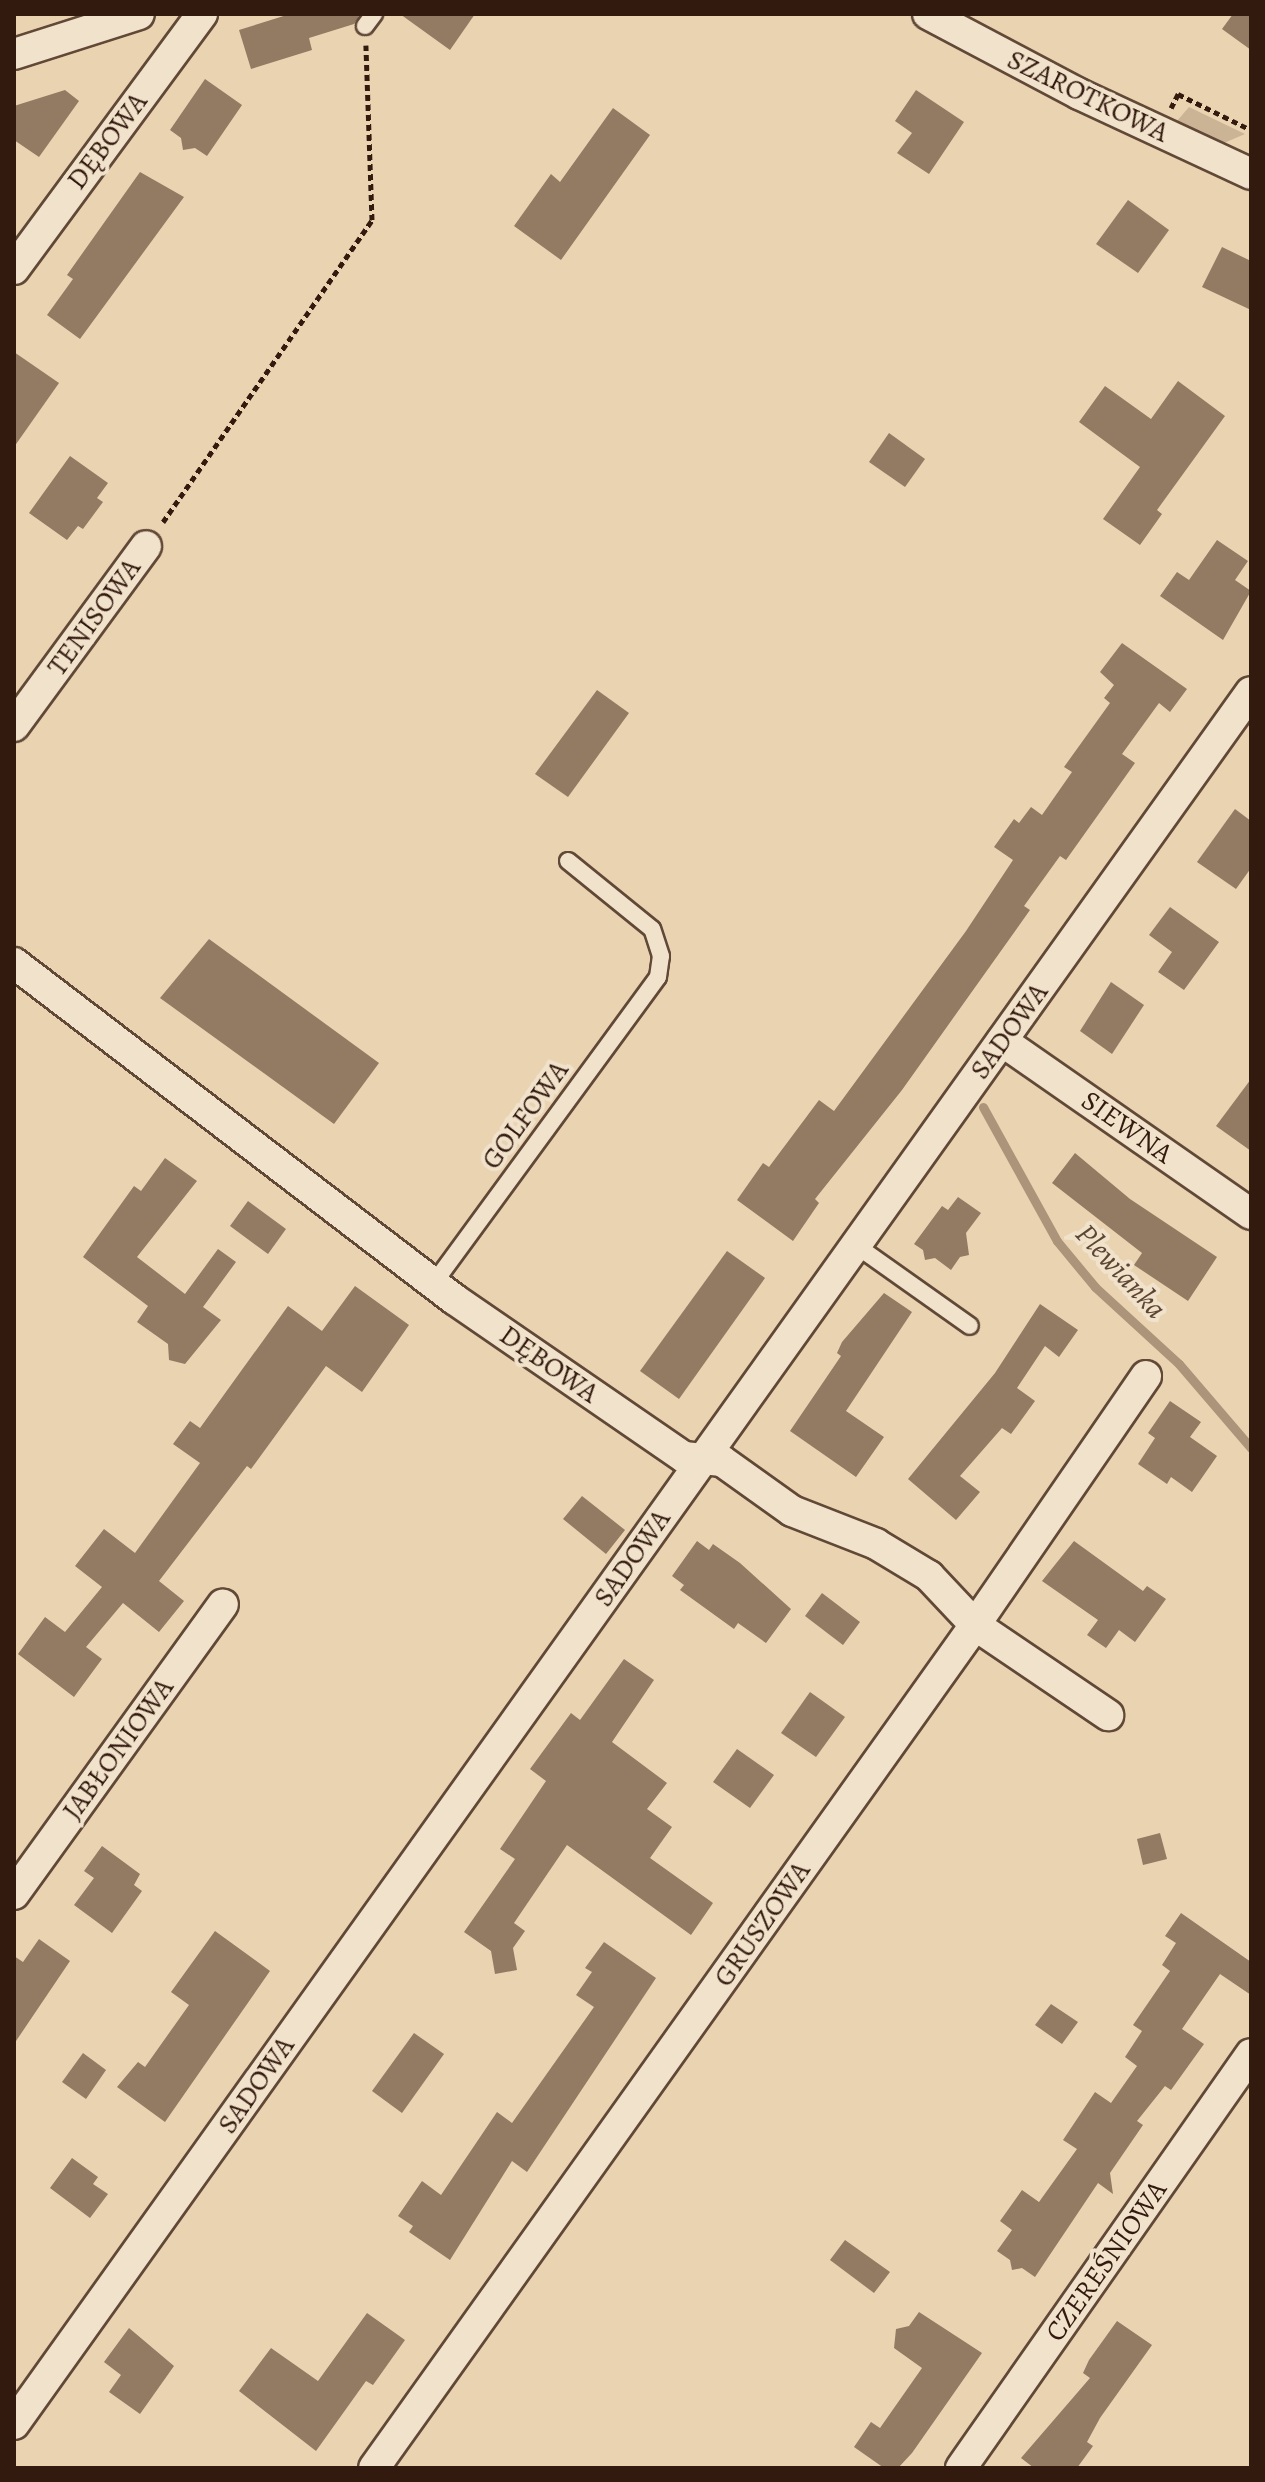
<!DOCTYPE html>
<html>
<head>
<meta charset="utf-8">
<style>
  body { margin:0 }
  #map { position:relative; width:1265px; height:2482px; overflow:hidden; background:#ead3b1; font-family:Alegreya,serif }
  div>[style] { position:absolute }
  .green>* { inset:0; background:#cbb495 }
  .stream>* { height:9px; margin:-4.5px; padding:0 4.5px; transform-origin:4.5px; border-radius:4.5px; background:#ac947a }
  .building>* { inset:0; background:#927a63 }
  .path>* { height:5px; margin-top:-2.5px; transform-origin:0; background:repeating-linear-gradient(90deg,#331a0e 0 6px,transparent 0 10px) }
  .roads { filter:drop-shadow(2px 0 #614837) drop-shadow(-2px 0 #614837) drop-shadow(0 2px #614837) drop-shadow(0 -2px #614837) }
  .service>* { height:16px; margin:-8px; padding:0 8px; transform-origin:8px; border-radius:8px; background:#f1e2cc }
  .minor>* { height:30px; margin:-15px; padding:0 15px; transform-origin:15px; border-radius:15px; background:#f1e2cc }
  span { translate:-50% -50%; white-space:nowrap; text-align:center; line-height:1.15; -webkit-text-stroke:8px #f1e2cc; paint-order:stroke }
  .street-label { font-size:28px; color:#331a0e }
  .water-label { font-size:30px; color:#5d4534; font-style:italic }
  .frame { position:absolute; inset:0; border:16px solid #331a0e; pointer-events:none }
</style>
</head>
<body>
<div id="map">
  <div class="green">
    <i style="clip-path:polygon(1189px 107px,1245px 134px,1224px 143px,1177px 121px)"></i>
  </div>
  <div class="stream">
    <i style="left:983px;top:1107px;width:153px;rotate:61.1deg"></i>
    <i style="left:1057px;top:1241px;width:60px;rotate:50.4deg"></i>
    <i style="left:1095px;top:1287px;width:114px;rotate:42.5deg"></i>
    <i style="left:1179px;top:1364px;width:111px;rotate:49.4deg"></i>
  </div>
  <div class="building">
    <i style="clip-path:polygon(290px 14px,360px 14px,354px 24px,309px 38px,312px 50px,251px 69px,239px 30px)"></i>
    <i style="clip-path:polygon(400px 14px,475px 14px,450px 50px)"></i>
    <i style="clip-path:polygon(1233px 14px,1251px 14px,1251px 50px,1222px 29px)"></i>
    <i style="clip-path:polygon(205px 79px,242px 105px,207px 156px,195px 148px,183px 150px,181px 138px,170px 130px)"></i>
    <i style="clip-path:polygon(65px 90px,79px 101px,39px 157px,14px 140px,14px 106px)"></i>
    <i style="clip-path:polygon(916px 90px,964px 122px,929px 174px,897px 153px,912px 133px,895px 121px)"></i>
    <i style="clip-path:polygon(613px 108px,650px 135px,561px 260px,514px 226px,551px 174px,560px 182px)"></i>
    <i style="clip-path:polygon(140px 172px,184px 197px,80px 339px,47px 315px,73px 279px,67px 275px)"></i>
    <i style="clip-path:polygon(1128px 200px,1169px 230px,1138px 273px,1096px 244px)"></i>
    <i style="clip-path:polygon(1222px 247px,1251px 261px,1251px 310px,1202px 287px)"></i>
    <i style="clip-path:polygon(14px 352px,59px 383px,14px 447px)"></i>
    <i style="clip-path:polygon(1178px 381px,1225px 416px,1157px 510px,1162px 514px,1140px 545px,1103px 519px,1140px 467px,1079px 422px,1105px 386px,1151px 419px)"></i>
    <i style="clip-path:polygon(889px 433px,925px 459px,905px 487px,869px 462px)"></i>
    <i style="clip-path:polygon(70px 456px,108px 483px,97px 498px,103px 502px,83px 529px,78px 526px,67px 540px,29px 513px)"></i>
    <i style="clip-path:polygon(1217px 540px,1248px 561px,1235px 580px,1251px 591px,1223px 640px,1160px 596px,1177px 572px,1189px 580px)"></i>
    <i style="clip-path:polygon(1122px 643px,1187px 689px,1170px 712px,1159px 703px,1122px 754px,1135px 763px,1066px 860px,1060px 856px,1024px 906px,1030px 910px,902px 1090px,815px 1199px,819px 1203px,793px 1241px,737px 1200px,763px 1163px,769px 1167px,819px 1100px,834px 1111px,966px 931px,1013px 860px,994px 847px,1014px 819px,1019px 823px,1031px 807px,1042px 815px,1072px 772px,1064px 767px,1110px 703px,1104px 698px,1114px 685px,1100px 672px)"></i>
    <i style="clip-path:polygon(597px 690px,629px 713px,568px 797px,535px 774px)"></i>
    <i style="clip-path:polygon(1235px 809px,1251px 821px,1251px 868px,1236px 889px,1197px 862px)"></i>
    <i style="clip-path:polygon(1170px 907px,1219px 942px,1184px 990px,1158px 972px,1172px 952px,1149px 935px)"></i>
    <i style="clip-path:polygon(209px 939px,379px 1063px,334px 1124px,160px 998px)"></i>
    <i style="clip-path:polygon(1111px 982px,1144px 1005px,1112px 1054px,1080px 1031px)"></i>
    <i style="clip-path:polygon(1251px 1079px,1251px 1151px,1216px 1126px)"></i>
    <i style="clip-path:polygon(1075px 1153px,1130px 1199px,1217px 1257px,1188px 1301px,1134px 1265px,1142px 1253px,1052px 1183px)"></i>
    <i style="clip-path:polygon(165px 1158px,197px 1181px,137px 1257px,185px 1294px,218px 1249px,236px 1262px,203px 1307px,221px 1320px,185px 1364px,169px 1360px,168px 1344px,137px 1322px,148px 1306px,83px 1257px,134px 1186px,141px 1191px)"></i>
    <i style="clip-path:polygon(958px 1197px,981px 1213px,966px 1233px,969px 1255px,960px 1257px,951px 1270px,935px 1258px,925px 1260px,923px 1250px,914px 1244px,942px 1206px,948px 1210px)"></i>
    <i style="clip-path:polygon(248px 1201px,286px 1229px,268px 1254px,230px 1226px)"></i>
    <i style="clip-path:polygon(727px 1251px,765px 1278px,679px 1399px,640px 1371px)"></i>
    <i style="clip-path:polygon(355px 1286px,409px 1325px,362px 1392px,326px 1366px,251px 1469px,247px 1466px,159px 1581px,184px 1601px,159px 1632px,123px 1603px,86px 1647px,102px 1659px,74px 1697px,18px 1654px,45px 1617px,65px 1632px,102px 1587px,75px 1566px,104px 1529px,135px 1553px,200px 1463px,173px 1444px,190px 1421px,200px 1428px,288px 1306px,322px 1331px)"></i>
    <i style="clip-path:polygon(884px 1293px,912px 1312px,846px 1411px,884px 1437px,856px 1477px,790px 1431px,841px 1356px,837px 1353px,842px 1342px)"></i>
    <i style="clip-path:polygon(1040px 1304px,1078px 1330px,1059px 1357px,1045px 1346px,1017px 1388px,1035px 1401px,1011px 1434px,1002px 1428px,960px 1476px,980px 1492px,956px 1520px,908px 1479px,995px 1373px)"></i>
    <i style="clip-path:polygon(1170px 1401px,1201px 1422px,1190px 1437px,1217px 1456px,1192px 1492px,1171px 1477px,1167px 1484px,1138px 1464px,1155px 1438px,1148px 1433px)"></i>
    <i style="clip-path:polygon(582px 1496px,625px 1530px,606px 1554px,563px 1519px)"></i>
    <i style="clip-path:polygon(697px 1541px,709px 1550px,713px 1544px,740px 1563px,791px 1609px,766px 1643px,738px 1623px,734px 1629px,680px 1590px,684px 1585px,672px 1576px)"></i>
    <i style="clip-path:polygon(1074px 1541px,1143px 1591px,1147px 1586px,1166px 1599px,1135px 1642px,1119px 1630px,1106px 1648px,1087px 1635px,1098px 1620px,1042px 1581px)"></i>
    <i style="clip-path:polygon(822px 1593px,860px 1622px,843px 1645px,805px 1616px)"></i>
    <i style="clip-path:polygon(624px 1659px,654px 1680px,612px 1742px,667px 1783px,647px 1809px,672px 1827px,650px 1858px,713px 1903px,691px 1935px,567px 1845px,514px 1923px,525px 1931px,513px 1948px,517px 1970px,495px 1974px,491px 1951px,464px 1932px,515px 1859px,500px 1849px,546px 1781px,530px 1769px,571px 1713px,580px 1720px)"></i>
    <i style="clip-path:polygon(810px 1692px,845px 1717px,816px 1757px,781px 1733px)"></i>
    <i style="clip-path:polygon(737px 1749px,774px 1775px,750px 1808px,713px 1782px)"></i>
    <i style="clip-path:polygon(1160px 1833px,1167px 1859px,1143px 1865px,1137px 1839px)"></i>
    <i style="clip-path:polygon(102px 1846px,140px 1874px,134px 1885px,142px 1891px,112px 1933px,74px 1905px,94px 1878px,84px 1871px)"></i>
    <i style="clip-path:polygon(1181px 1913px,1251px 1962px,1251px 1995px,1220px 1974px,1182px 2029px,1204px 2044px,1171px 2090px,1165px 2086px,1137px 2121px,1143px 2125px,1110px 2173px,1113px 2194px,1098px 2183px,1035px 2277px,1022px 2268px,1012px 2270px,1010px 2260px,997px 2251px,1012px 2230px,1000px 2221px,1022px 2190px,1039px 2202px,1077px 2149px,1063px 2140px,1095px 2092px,1111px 2103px,1137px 2066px,1125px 2057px,1142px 2031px,1133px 2025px,1170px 1971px,1162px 1965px,1176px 1943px,1165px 1936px)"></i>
    <i style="clip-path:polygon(215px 1931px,270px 1971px,165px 2122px,117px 2087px,138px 2062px,145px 2067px,189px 2005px,171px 1992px)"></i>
    <i style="clip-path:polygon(39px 1939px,70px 1961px,14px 2044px,14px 1956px,23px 1962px)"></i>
    <i style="clip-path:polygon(604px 1942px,656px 1978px,527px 2172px,512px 2161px,450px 2260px,409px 2232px,413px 2226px,398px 2216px,422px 2181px,441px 2195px,497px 2112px,512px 2123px,594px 2007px,576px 1995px,592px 1972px,585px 1968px)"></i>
    <i style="clip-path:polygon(1051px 2004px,1078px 2022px,1062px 2044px,1035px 2025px)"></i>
    <i style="clip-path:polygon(414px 2033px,444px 2054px,402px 2113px,372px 2091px)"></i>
    <i style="clip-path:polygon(83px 2053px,106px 2070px,86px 2099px,62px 2082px)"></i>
    <i style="clip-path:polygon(72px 2158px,98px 2177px,93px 2184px,108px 2194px,90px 2218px,50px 2188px)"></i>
    <i style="clip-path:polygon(845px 2240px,890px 2272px,874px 2293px,830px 2260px)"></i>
    <i style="clip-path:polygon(919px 2312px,982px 2353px,912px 2453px,898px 2468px,884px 2468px,854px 2447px,871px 2422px,880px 2428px,922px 2368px,894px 2348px,896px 2329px,909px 2326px)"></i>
    <i style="clip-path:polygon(367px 2313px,405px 2340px,373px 2385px,366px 2381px,316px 2451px,239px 2391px,271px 2348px,318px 2381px)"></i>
    <i style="clip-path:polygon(1117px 2321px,1152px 2345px,1100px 2418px,1087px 2442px,1093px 2446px,1077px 2468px,1034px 2468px,1021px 2458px,1090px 2378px,1083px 2373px,1089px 2360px)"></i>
    <i style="clip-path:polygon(129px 2328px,174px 2366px,140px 2414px,109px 2392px,121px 2375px,104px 2362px)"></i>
  </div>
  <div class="path">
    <i style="left:1171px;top:108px;width:16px;rotate:-63deg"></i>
    <i style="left:1178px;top:94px;width:79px;rotate:26.2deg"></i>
    <i style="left:163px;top:522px;width:367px;rotate:-55.3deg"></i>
    <i style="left:372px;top:220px;width:175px;rotate:-92deg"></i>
  </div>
  <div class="roads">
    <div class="service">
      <i style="left:365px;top:26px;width:15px;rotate:-53deg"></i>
      <i style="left:857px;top:1246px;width:138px;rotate:35.3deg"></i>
      <i style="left:434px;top:1283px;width:379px;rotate:-53.8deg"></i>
      <i style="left:658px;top:977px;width:21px;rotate:-82deg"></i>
      <i style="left:661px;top:956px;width:28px;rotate:-108deg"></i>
      <i style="left:652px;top:929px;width:108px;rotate:-141deg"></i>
    </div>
    <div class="minor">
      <i style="left:928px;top:14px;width:171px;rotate:27.9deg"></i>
      <i style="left:1079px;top:94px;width:190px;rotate:24.9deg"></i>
      <i style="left:14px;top:54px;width:131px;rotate:-17.7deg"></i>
      <i style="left:14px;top:269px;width:317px;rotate:-53.6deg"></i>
      <i style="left:14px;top:726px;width:223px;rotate:-53.7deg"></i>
      <i style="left:14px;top:963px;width:554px;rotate:37.37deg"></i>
      <i style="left:454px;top:1299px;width:279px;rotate:34.5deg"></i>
      <i style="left:684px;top:1457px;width:38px;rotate:6deg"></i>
      <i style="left:722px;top:1461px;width:86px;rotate:35.5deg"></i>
      <i style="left:792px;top:1511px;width:90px;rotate:21.4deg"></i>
      <i style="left:876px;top:1544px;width:62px;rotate:31.1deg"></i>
      <i style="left:929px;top:1576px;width:67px;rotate:46.8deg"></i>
      <i style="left:975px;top:1625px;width:161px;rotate:34.1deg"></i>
      <i style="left:1002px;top:1041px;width:303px;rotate:34.8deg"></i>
      <i style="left:14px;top:1894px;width:357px;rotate:-54.2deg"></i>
      <i style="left:14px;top:2424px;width:2128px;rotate:-54.47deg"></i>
      <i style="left:374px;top:2468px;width:1035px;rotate:-54.51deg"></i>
      <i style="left:975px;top:1625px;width:302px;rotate:-55.5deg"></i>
      <i style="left:961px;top:2468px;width:505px;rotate:-54.99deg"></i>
    </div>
  </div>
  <div class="street-label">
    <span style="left:1088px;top:96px;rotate:26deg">SZAROTKOWA</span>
    <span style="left:107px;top:141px;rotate:-53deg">DĘBOWA</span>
    <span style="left:94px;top:617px;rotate:-54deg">TENISOWA</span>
    <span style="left:1009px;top:1031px;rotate:-54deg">SADOWA</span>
    <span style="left:525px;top:1115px;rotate:-54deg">GOLFOWA</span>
    <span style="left:1127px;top:1127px;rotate:35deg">SIEWNA</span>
    <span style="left:549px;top:1364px;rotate:35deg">DĘBOWA</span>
    <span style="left:632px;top:1558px;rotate:-55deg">SADOWA</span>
    <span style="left:118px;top:1749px;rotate:-54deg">JABŁONIOWA</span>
    <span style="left:762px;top:1924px;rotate:-55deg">GRUSZOWA</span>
    <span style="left:256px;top:2085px;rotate:-55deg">SADOWA</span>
    <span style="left:1106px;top:2261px;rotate:-55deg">CZEREŚNIOWA</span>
  </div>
  <div class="water-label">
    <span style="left:1121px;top:1271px;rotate:47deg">Plewianka</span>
  </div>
  <div class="frame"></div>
</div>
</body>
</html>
